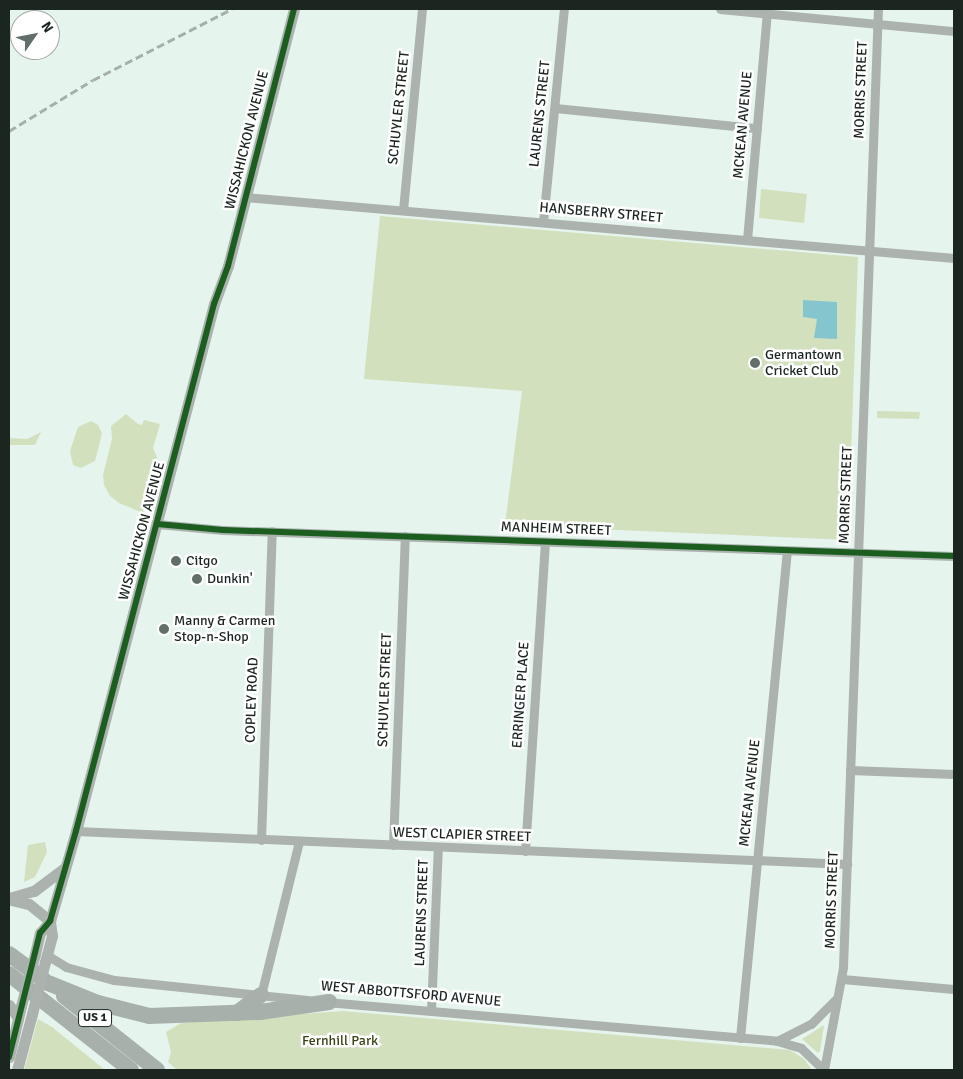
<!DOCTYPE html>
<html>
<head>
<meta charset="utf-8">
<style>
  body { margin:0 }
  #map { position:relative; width:963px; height:1079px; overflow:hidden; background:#e5f4ed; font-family:Signika,sans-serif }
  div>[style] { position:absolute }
  .green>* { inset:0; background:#d2e0be }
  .water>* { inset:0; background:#85c6ce }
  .minor>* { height:9px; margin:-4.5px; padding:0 4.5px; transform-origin:4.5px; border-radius:4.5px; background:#acb2ae }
  .tertiary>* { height:11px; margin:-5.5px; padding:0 5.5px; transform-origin:5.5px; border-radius:5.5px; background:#acb2ae }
  .motorway>* { height:16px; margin:-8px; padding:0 8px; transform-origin:8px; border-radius:8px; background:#a7b0ab }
  .rail>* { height:3px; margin-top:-1.5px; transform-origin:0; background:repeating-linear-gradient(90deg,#a7afab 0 8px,transparent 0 12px) }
  .tertiary-bridge>* { height:11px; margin:-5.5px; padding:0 5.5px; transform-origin:5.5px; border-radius:5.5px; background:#acb2ae }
  .cycleway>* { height:6px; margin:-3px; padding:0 3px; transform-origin:3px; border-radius:3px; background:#1b5e20 }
  .dots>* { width:14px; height:14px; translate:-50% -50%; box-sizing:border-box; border:2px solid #fff; border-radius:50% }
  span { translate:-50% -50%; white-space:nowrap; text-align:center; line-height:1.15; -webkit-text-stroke:5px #fff; paint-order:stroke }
  .shield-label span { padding:1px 4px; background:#fff; border:1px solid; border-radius:4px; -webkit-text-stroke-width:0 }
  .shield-label { font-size:12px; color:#1c2621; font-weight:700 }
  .street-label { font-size:14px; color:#1c2621 }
  .poi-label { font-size:14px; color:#1c2621 }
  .left { translate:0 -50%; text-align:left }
  .park-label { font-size:14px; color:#3a4314 }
  .frame { position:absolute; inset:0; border:10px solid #1c2621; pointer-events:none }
  .north { position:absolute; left:10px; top:10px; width:50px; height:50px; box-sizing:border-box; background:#fff; border:1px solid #a4a8a6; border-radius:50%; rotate:57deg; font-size:14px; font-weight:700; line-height:20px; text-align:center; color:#1c2621 }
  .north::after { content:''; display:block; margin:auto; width:18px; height:22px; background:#626e68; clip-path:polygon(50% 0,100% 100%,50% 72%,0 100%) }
</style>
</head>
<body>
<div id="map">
  <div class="green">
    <i style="clip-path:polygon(761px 189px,807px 194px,804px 223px,759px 218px)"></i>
    <i style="clip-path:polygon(380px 216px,858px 257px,848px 540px,505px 525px,522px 391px,364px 379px)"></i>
    <i style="clip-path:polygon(877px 411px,920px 412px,919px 419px,877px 418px)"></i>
    <i style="clip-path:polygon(126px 414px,138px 424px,142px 425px,144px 420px,160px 424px,153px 448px,157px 457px,143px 513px,119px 503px,110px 496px,104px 485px,103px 475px,112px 439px,111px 426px)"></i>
    <i style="clip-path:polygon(91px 421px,98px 425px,102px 433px,99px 446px,95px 461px,81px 468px,73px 465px,70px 451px,78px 427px)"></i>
    <i style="clip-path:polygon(41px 432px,35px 445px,9px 445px,9px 438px,27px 439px)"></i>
    <i style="clip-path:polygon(45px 842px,47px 852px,35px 877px,24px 882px,28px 845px)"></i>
    <i style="clip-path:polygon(343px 1011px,790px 1050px,804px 1059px,812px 1070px,177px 1070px,168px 1062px,171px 1052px,166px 1032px,181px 1023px)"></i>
    <i style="clip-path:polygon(38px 1019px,52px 1027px,105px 1070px,24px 1070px)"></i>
    <i style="clip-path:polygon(824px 1025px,820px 1051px,818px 1053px,802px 1039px)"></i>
  </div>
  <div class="water">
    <i style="clip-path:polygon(803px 300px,837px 302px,837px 339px,814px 338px,817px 319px,803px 317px)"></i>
    <i style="clip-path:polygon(816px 351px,835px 351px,835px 361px,816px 360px)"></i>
  </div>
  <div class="minor">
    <i style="left:720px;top:9px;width:235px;rotate:5.4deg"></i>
    <i style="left:555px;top:108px;width:203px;rotate:5.7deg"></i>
    <i style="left:245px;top:197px;width:712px;rotate:4.92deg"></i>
    <i style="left:403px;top:210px;width:202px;rotate:-84.6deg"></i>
    <i style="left:543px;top:222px;width:214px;rotate:-84.4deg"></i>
    <i style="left:747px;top:240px;width:228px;rotate:-85deg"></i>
    <i style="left:157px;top:524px;width:66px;rotate:5.2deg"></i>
    <i style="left:223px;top:530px;width:731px;rotate:2.04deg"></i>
    <i style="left:850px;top:770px;width:104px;rotate:2.2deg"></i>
    <i style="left:76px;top:831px;width:772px;rotate:2.45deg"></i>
    <i style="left:261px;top:840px;width:309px;rotate:-88deg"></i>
    <i style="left:393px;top:845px;width:309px;rotate:-87.8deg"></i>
    <i style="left:525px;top:851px;width:310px;rotate:-86.3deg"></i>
    <i style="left:47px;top:955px;width:22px;rotate:32deg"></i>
    <i style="left:66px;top:967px;width:50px;rotate:15.2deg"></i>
    <i style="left:114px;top:980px;width:195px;rotate:5.9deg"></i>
    <i style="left:842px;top:979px;width:112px;rotate:5.1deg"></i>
    <i style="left:261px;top:995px;width:159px;rotate:-76.1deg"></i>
    <i style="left:326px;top:1002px;width:453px;rotate:4.9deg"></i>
    <i style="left:777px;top:1041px;width:25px;rotate:16deg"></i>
    <i style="left:801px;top:1048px;width:32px;rotate:44deg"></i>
    <i style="left:431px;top:1011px;width:164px;rotate:-87.6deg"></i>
    <i style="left:740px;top:1038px;width:490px;rotate:-84.5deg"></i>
    <i style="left:777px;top:1041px;width:38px;rotate:-27deg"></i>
    <i style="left:811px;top:1024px;width:37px;rotate:-45deg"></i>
    <i style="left:824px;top:1070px;width:105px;rotate:-79.5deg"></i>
    <i style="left:843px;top:967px;width:959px;rotate:-87.91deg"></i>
  </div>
  <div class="tertiary">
    <i style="left:9px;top:898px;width:26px;rotate:-16deg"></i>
    <i style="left:34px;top:891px;width:38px;rotate:-37deg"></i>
    <i style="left:11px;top:900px;width:18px;rotate:13deg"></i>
    <i style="left:29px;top:904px;width:27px;rotate:39deg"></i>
    <i style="left:35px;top:954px;width:22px;rotate:-77deg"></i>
    <i style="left:40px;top:933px;width:16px;rotate:-50deg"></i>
    <i style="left:50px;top:921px;width:94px;rotate:-73.9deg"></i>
    <i style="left:76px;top:831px;width:545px;rotate:-75.33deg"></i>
    <i style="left:214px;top:304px;width:40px;rotate:-69.8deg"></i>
    <i style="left:228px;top:266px;width:265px;rotate:-75.6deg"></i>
    <i style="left:45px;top:962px;width:27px;rotate:-75deg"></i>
    <i style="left:52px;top:936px;width:15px;rotate:-98deg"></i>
    <i style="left:9px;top:1005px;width:16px;rotate:55deg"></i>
    <i style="left:9px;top:1057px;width:52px;rotate:-76.8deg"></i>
    <i style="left:17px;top:1070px;width:58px;rotate:-75deg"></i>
  </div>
  <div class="motorway">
    <i style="left:9px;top:954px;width:42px;rotate:36.3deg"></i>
    <i style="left:9px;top:974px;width:155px;rotate:38.2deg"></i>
    <i style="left:48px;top:983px;width:54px;rotate:21.8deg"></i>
    <i style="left:98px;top:1003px;width:53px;rotate:14.3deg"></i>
    <i style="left:149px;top:1016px;width:111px;rotate:-2.1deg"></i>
    <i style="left:260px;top:1012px;width:70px;rotate:-8.2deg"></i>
    <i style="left:64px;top:996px;width:119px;rotate:38.5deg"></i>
    <i style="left:237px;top:1013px;width:30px;rotate:-37deg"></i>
  </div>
  <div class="rail">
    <i style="left:9px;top:131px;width:98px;rotate:-31.3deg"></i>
    <i style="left:93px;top:80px;width:156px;rotate:-27.1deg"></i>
  </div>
  <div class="tertiary-bridge">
    <i style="left:21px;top:1006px;width:54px;rotate:-74.9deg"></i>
    <i style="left:32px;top:1014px;width:54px;rotate:-76deg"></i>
  </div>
  <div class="cycleway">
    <i style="left:157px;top:524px;width:66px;rotate:5.2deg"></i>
    <i style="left:223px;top:530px;width:731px;rotate:2.04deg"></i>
    <i style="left:9px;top:1057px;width:128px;rotate:-76deg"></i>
    <i style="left:40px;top:933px;width:16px;rotate:-50deg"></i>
    <i style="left:50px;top:921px;width:94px;rotate:-73.9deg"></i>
    <i style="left:76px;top:831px;width:545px;rotate:-75.33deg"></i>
    <i style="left:214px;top:304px;width:40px;rotate:-69.8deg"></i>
    <i style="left:228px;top:266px;width:265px;rotate:-75.6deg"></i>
  </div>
  <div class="dots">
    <i style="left:755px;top:363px;background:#626e68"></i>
    <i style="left:176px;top:561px;background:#626e68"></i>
    <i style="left:197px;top:579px;background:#626e68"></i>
    <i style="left:164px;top:629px;background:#626e68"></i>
  </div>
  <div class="shield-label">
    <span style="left:95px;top:1018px">US 1</span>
  </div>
  <div class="street-label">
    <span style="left:861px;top:90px;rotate:-88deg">MORRIS STREET</span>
    <span style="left:399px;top:108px;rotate:-84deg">SCHUYLER STREET</span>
    <span style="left:540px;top:114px;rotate:-84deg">LAURENS STREET</span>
    <span style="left:743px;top:125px;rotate:-85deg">MCKEAN AVENUE</span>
    <span style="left:247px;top:140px;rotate:-76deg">WISSAHICKON AVENUE</span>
    <span style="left:601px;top:213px;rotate:5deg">HANSBERRY STREET</span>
    <span style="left:846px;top:495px;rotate:-88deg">MORRIS STREET</span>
    <span style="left:556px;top:529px;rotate:2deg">MANHEIM STREET</span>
    <span style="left:142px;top:531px;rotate:-75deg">WISSAHICKON AVENUE</span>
    <span style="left:385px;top:690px;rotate:-88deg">SCHUYLER STREET</span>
    <span style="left:521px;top:695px;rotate:-86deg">ERRINGER PLACE</span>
    <span style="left:252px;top:700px;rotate:-88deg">COPLEY ROAD</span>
    <span style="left:750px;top:793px;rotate:-84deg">MCKEAN AVENUE</span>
    <span style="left:462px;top:835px;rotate:2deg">WEST CLAPIER STREET</span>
    <span style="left:832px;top:900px;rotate:-88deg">MORRIS STREET</span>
    <span style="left:422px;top:913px;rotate:-88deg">LAURENS STREET</span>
    <span style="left:411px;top:994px;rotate:5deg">WEST ABBOTTSFORD AVENUE</span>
  </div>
  <div class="poi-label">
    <span class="left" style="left:765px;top:363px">Germantown<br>Cricket Club</span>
    <span class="left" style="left:186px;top:561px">Citgo</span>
    <span class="left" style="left:207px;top:579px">Dunkin'</span>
    <span class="left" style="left:174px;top:629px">Manny &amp; Carmen<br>Stop-n-Shop</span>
  </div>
  <div class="park-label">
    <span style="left:340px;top:1041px">Fernhill Park</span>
  </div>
  <div class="frame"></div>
  <div class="north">N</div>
</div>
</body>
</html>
